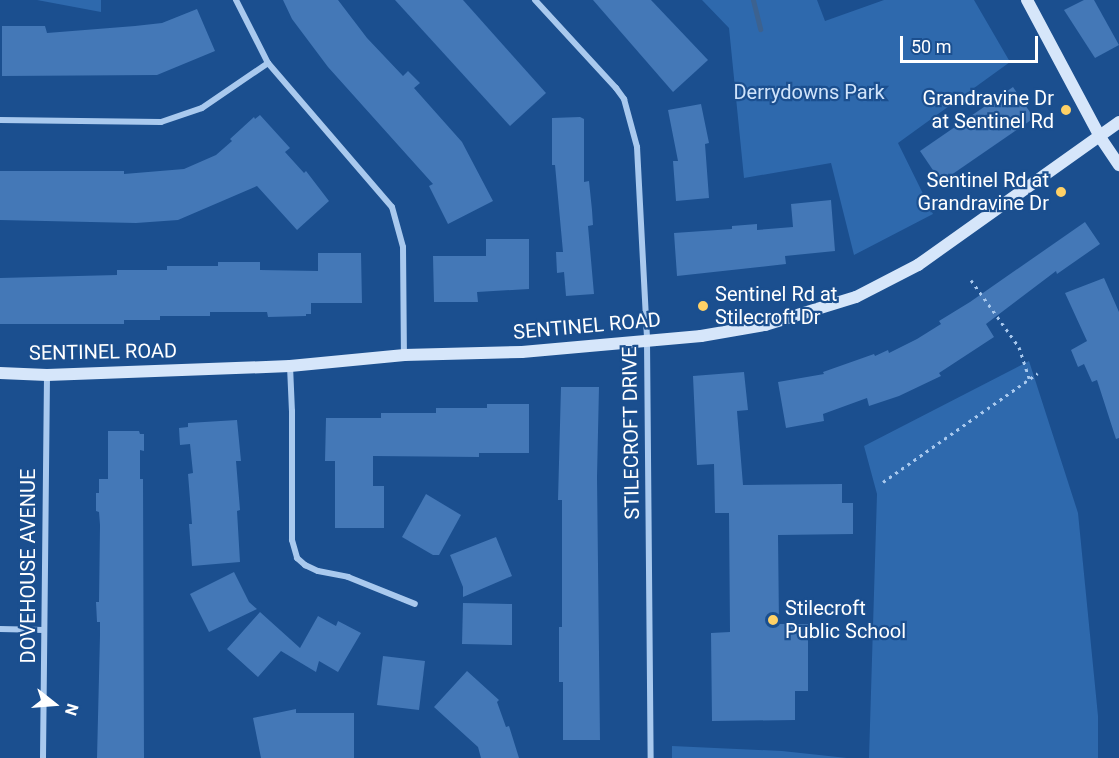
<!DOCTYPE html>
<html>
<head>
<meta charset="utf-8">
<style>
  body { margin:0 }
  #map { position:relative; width:1119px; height:758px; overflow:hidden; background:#1b4f8f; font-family:Roboto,sans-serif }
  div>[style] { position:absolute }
  .green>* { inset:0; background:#2e69ad }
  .stream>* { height:5px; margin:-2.5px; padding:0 2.5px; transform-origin:2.5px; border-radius:2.5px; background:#3c6290 }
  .building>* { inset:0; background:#4478b7 }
  .path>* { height:3px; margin-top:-1.5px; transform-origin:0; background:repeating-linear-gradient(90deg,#a9c9ee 0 3px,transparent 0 7.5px) }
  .street>* { height:6px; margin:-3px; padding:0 3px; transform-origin:3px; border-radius:3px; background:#a9c9ee }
  .secondary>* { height:12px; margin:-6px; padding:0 6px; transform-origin:6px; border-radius:6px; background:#d6e6fa }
  .dots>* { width:16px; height:16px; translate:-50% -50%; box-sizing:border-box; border:3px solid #1b4f8f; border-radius:50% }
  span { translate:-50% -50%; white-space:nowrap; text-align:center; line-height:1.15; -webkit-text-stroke:4.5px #1b4f8f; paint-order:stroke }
  .park-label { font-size:20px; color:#cfe3fa }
  .poi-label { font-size:20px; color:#fff }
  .right { translate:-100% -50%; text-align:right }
  .left { translate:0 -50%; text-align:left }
  .street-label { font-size:20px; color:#fff }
  .north { position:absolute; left:24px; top:674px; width:60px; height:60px; -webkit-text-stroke:4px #1b4f8f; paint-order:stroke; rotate:107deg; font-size:16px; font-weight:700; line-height:24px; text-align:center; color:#fff }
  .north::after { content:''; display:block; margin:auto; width:21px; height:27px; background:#fff; clip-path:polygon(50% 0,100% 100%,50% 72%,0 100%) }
  .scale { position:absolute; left:900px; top:36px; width:138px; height:27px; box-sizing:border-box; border:3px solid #fff; border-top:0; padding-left:8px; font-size:18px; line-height:21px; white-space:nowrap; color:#fff; -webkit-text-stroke:4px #1b4f8f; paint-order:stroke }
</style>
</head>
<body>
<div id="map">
  <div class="green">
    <i style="clip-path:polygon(37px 0,101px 0,101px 12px)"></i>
    <i style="clip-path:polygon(702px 0,817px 0,825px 21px,884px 0,974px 0,1010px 62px,898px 143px,933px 214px,854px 255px,831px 163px,744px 178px,729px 28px)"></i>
    <i style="clip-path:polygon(1029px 361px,1078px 513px,1098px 716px,1098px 758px,869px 758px,877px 494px,864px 446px)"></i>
    <i style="clip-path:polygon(672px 746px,782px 751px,847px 758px,672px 758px)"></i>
  </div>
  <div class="stream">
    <i style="left:753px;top:0;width:30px;rotate:76deg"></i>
  </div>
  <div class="building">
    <i style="clip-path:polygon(283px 0,338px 0,367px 38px,403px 76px,408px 71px,420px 83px,414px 88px,462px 142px,493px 201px,448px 224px,429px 186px,433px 184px,328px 67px,292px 19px)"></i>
    <i style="clip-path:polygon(395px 0,463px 0,546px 93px,510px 126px)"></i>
    <i style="clip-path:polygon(593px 0,651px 0,708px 60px,673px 92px)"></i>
    <i style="clip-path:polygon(1084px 0,1094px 0,1119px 45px,1095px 58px,1064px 10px)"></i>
    <i style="clip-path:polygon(197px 9px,215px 51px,157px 75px,2px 76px,2px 26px,45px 26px,47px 33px,135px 26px,162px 23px)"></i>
    <i style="clip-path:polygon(1013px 87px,1034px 118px,941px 182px,920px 151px)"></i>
    <i style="clip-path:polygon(701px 104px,709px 143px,705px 144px,709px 198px,676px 201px,673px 161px,678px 161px,668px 110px)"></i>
    <i style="clip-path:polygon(260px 115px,290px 148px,285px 152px,304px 173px,306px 171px,329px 201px,297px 230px,257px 186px,178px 220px,136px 223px,0 220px,0 171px,124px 171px,124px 174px,184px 169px,216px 155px,232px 141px,230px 139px,254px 117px,255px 119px)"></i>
    <i style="clip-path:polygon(580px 117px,584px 119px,584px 182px,589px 181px,592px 210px,593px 225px,588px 226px,594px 294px,566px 296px,564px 272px,557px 273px,556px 252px,563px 252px,555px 165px,552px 165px,552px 118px)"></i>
    <i style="clip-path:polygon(831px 200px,835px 251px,785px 256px,786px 264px,677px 276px,674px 233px,732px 229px,732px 226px,757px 224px,757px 230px,793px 227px,791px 204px)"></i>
    <i style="clip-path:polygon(1085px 222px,1100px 244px,1057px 274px,1056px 271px,986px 324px,994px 337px,939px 373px,941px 376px,899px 396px,869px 406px,867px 398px,823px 414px,824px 421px,786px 428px,778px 382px,824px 374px,823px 372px,874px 354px,875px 356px,888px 350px,889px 353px,917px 339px,941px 324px,939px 321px,970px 302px)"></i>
    <i style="clip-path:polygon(486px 239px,529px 239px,529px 289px,477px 292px,478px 302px,434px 302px,433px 256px,486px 256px)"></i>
    <i style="clip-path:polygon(318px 253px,361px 253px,362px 303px,311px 303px,311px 314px,306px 314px,306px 316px,268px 317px,267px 312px,210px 312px,210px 316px,160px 316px,160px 320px,124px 320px,124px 324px,0 324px,0 278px,117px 275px,117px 270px,167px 270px,167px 266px,218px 266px,218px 262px,260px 262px,260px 270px,318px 271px)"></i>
    <i style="clip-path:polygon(1104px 278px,1119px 312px,1119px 438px,1116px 439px,1097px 380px,1092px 382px,1084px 364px,1078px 367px,1071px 350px,1087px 341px,1065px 293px)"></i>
    <i style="clip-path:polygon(744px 372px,748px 410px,737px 411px,743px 485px,842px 484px,842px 503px,853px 503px,853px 534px,778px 535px,779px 624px,808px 624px,808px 691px,795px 691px,795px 720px,712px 721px,711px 633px,730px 632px,729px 513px,715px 513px,714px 464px,697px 465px,693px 376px)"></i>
    <i style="clip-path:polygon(561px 387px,599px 387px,597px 477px,600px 740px,563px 740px,563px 682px,559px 682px,559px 627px,562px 627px,562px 500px,558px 500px)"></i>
    <i style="clip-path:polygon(487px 404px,529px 404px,529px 453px,479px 453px,479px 457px,373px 456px,373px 486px,384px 486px,384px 528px,335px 528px,335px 461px,325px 461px,326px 418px,381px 418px,381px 413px,436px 413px,436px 408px,487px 408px)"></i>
    <i style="clip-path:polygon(237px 420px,241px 461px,236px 461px,240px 510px,237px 511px,240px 562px,192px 566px,189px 524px,192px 524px,188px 474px,193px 473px,190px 444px,180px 445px,179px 428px,188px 427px,188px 423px)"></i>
    <i style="clip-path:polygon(108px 431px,139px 431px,140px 434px,144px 434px,144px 451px,140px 450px,140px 479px,143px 479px,144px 758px,97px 758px,100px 635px,100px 622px,97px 622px,96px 602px,99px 602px,100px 525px,99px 512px,96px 511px,96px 493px,99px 493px,99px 479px,108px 479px)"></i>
    <i style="clip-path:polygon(426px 494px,461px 515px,439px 555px,433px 555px,402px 537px)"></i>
    <i style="clip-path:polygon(496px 537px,512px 576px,463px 597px,463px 587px,450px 555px)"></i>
    <i style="clip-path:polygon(234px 572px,249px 602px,257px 609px,209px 632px,190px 594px)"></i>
    <i style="clip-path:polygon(463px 603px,512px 604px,512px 645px,462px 644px)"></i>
    <i style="clip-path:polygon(260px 612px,300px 648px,318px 616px,336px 626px,338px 621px,361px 633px,338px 672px,319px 661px,316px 672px,281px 651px,258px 677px,227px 649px)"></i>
    <i style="clip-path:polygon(383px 656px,425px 661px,419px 710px,377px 705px)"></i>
    <i style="clip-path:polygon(467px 671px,499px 700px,497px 702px,506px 727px,509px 726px,519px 758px,481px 758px,478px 747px,434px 707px)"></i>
    <i style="clip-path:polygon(296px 709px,296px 713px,354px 713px,354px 758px,261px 758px,253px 718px)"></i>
  </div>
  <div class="path">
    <i style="left:971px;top:280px;width:82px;rotate:54.4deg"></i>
    <i style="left:1019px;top:347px;width:33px;rotate:72deg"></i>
    <i style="left:883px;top:482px;width:189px;rotate:-35.1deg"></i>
  </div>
  <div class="street">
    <i style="left:236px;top:0;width:71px;rotate:63.1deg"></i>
    <i style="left:268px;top:63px;width:190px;rotate:49.3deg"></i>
    <i style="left:392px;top:207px;width:41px;rotate:74.6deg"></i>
    <i style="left:403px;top:247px;width:108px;rotate:89.5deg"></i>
    <i style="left:535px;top:0;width:120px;rotate:47.4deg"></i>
    <i style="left:616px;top:88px;width:14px;rotate:54deg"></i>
    <i style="left:624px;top:99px;width:50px;rotate:74.8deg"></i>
    <i style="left:637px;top:147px;width:194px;rotate:87deg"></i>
    <i style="left:647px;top:341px;width:417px;rotate:89.5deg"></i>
    <i style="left:0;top:120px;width:161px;rotate:0.7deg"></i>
    <i style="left:161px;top:122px;width:43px;rotate:-18.9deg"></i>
    <i style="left:202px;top:108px;width:80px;rotate:-34.3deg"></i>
    <i style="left:290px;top:366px;width:45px;rotate:87.5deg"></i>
    <i style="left:292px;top:411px;width:129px;rotate:90deg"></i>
    <i style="left:292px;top:540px;width:19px;rotate:74deg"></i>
    <i style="left:297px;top:558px;width:11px;rotate:41deg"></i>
    <i style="left:305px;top:565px;width:14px;rotate:25deg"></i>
    <i style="left:318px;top:571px;width:31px;rotate:11deg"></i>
    <i style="left:348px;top:577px;width:72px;rotate:21.9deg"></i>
    <i style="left:0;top:629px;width:44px;rotate:1.3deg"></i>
    <i style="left:43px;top:758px;width:383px;rotate:-89.4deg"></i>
  </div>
  <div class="secondary">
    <i style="left:1027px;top:0;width:155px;rotate:61.9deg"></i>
    <i style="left:1100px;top:137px;width:34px;rotate:56deg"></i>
    <i style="left:0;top:373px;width:47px;rotate:2.4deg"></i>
    <i style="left:47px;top:375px;width:243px;rotate:-2.1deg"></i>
    <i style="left:290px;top:366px;width:115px;rotate:-5.5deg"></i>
    <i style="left:404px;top:355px;width:118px;rotate:-1.5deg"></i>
    <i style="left:522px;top:352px;width:180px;rotate:-5.1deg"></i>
    <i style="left:701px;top:336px;width:65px;rotate:-9.8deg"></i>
    <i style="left:765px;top:325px;width:95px;rotate:-17.1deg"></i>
    <i style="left:856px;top:297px;width:70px;rotate:-27.3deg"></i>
    <i style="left:918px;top:265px;width:247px;rotate:-35.4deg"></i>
  </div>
  <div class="dots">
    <i style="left:1066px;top:110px;background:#ffd166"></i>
    <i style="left:1061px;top:192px;background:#ffd166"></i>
    <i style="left:703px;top:306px;background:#ffd166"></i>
    <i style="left:773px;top:620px;background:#ffd166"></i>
  </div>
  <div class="park-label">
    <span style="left:809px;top:92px">Derrydowns Park</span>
  </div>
  <div class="poi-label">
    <span class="right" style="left:1054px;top:110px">Grandravine Dr<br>at Sentinel Rd</span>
    <span class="right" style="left:1049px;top:192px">Sentinel Rd at<br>Grandravine Dr</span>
    <span class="left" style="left:715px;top:306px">Sentinel Rd at<br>Stilecroft Dr</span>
    <span class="left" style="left:785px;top:620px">Stilecroft<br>Public School</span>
  </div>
  <div class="street-label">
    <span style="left:587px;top:326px;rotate:-5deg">SENTINEL ROAD</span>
    <span style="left:103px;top:352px;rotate:-1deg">SENTINEL ROAD</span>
    <span style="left:631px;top:433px;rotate:-91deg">STILECROFT DRIVE</span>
    <span style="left:28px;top:566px;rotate:-90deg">DOVEHOUSE AVENUE</span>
  </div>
  <div class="north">N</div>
  <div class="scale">50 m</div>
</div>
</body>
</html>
